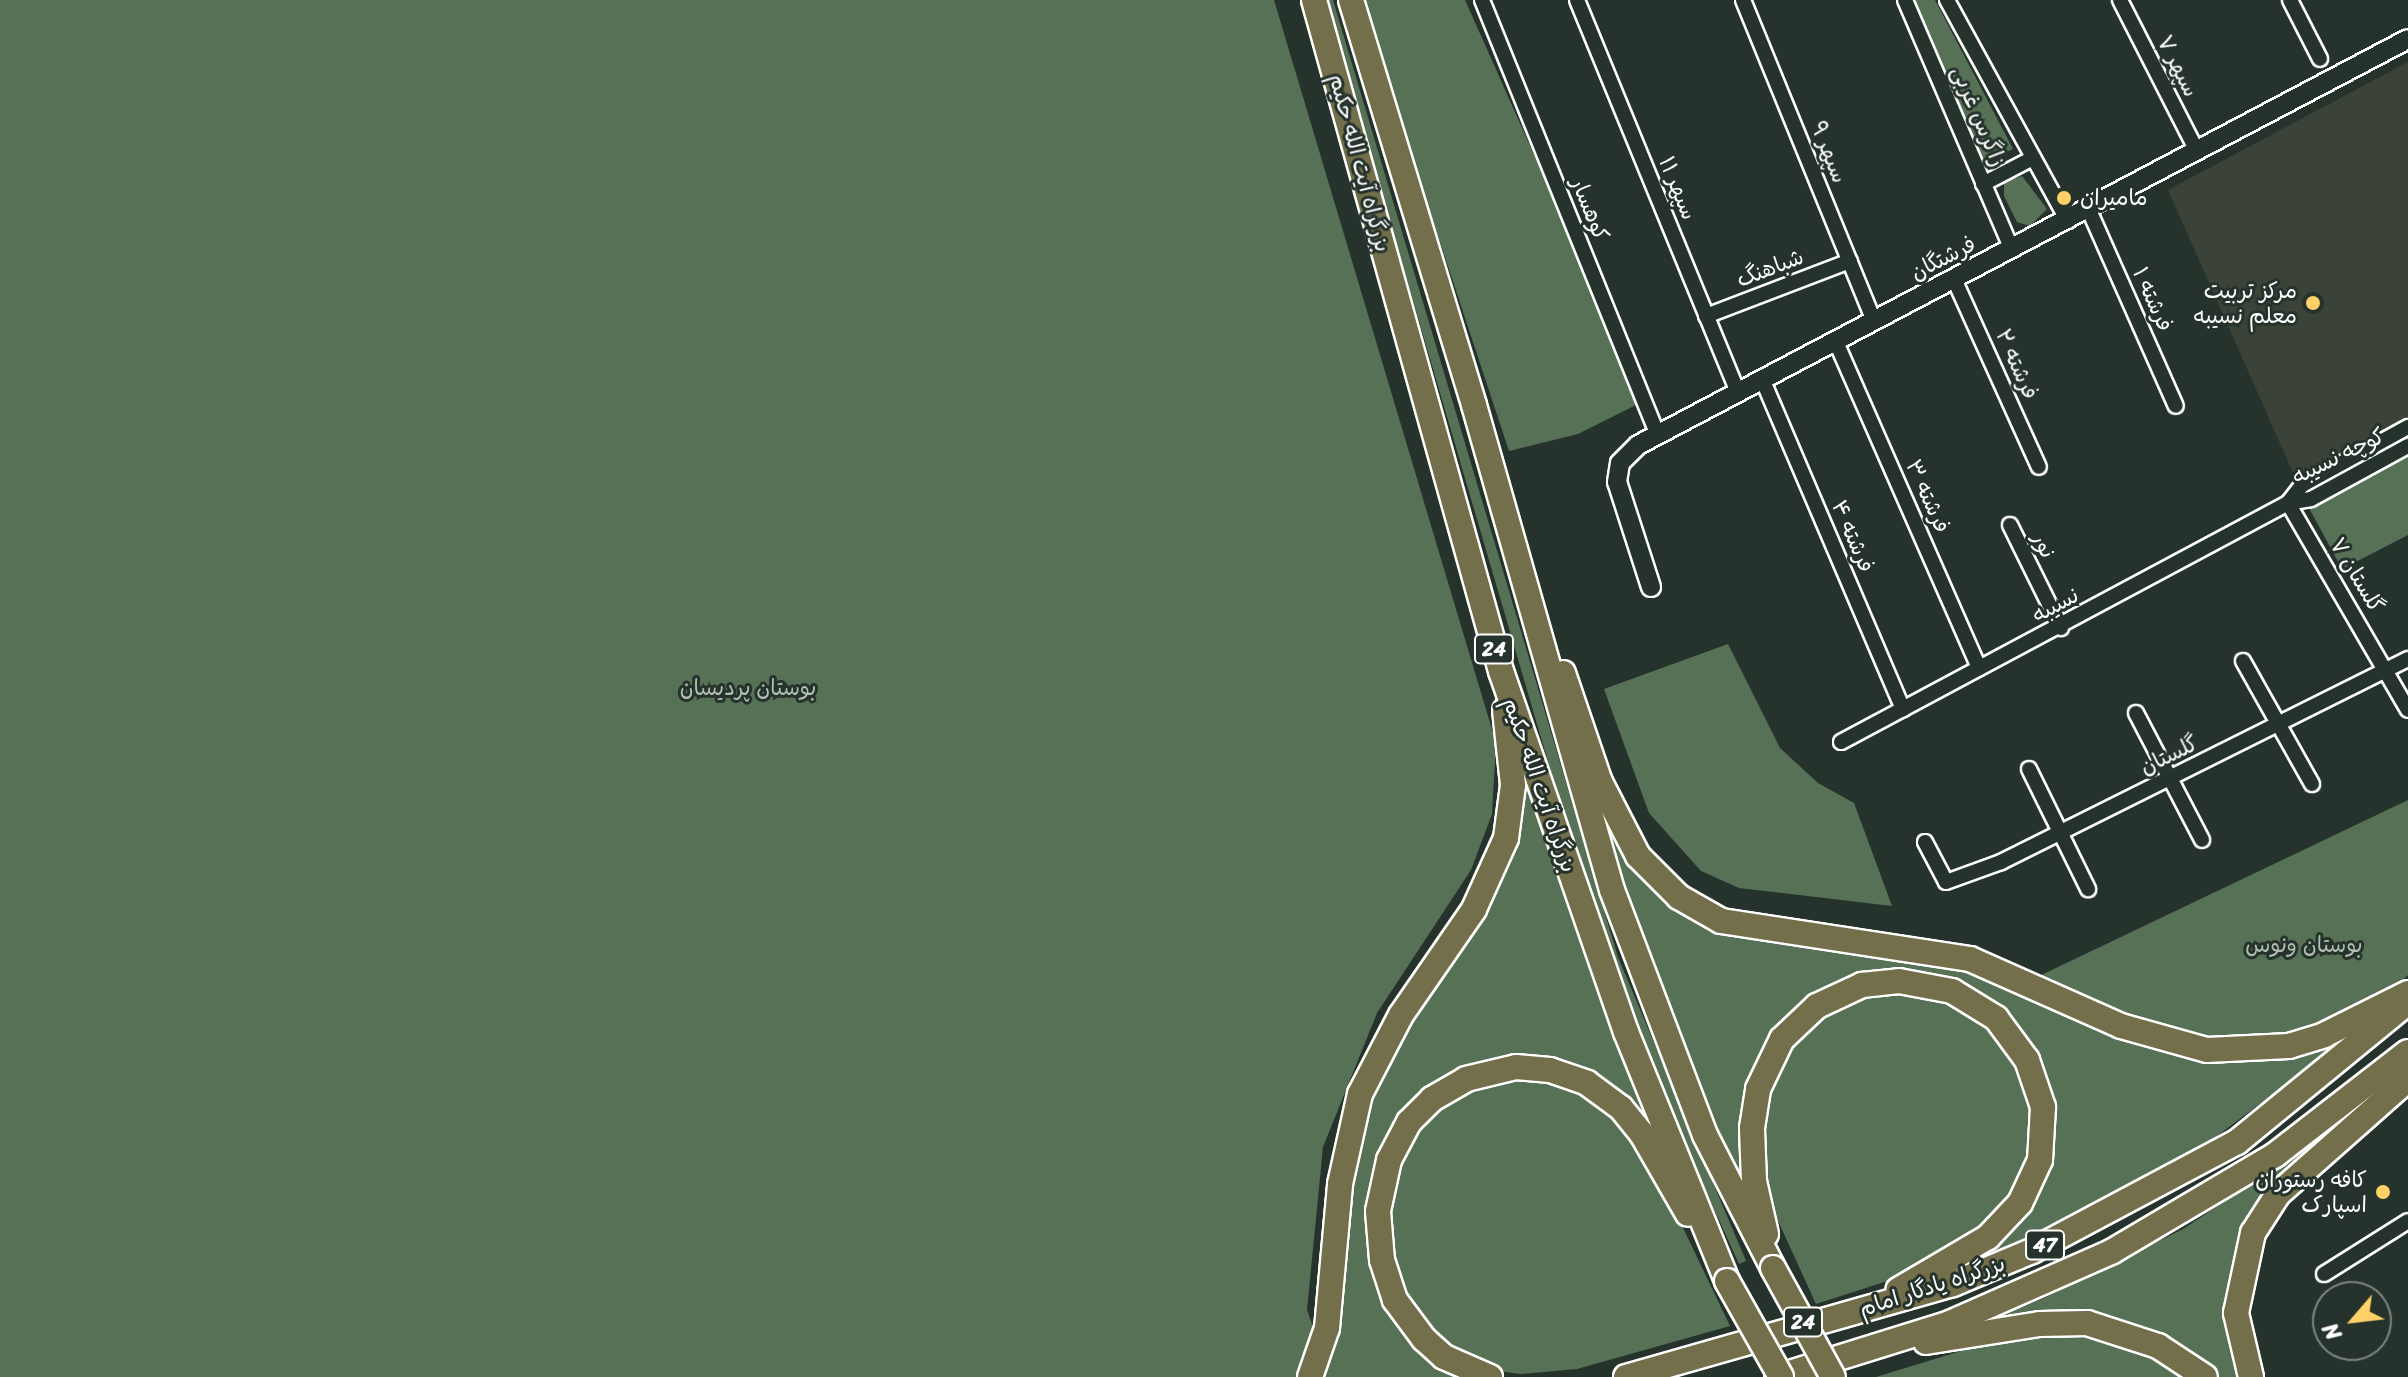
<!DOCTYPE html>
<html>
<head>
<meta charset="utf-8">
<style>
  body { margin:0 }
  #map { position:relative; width:2408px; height:1377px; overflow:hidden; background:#26332d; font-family:Sriracha,"Playpen Sans Arabic",sans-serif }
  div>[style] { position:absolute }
  .built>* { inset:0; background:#3b4339 }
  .green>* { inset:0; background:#577156 }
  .roads { filter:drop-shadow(2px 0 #fff) drop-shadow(-2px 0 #fff) drop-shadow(0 2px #fff) drop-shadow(0 -2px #fff) }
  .minor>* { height:14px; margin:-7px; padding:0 7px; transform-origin:7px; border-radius:7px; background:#26332d }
  .tertiary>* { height:18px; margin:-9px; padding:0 9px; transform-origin:9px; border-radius:9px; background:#26332d }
  .trunk>* { height:24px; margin:-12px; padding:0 12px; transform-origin:12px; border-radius:12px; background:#726f4a }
  .bridges { filter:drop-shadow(2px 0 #fff) drop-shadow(-2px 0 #fff) drop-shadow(0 2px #fff) drop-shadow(0 -2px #fff) }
  .trunk-bridge>* { height:24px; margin:-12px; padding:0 12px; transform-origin:12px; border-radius:12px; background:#726f4a }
  .dots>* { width:22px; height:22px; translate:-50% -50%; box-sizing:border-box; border:4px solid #26332d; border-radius:50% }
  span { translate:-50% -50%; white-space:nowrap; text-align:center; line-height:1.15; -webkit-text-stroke:6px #26332d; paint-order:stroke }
  .shield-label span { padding:2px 6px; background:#26332d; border:2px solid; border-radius:6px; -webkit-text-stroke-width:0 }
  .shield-label { font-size:20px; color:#fff; font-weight:700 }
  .street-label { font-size:22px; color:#fff }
  .poi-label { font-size:22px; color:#fff }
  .left { translate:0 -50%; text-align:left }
  .right { translate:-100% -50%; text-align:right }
  .park-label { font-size:22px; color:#b3bfb3 }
  .north { position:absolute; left:2312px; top:1281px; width:80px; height:80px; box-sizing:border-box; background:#26332d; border:2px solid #7d8581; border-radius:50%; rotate:242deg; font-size:22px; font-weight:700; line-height:32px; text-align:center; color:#fff }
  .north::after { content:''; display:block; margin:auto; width:28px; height:36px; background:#ffd166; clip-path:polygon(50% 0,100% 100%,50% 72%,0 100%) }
</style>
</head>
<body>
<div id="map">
  <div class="built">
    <i style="clip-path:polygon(2408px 62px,2408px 417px,2295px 477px,2168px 190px)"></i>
  </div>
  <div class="green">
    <i style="clip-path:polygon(0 0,1274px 0,1496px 743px,1492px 814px,1471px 870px,1377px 1013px,1323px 1147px,1307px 1310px,1325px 1361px,1366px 1102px,1380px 1068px,1456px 951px,1522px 769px,1613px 1028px,1678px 1185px,1651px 1134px,1538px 1060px,1402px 1120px,1375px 1264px,1465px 1377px,0 1377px)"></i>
    <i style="clip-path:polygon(1325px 0,1333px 0,1618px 957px,1746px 1261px,1739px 1264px,1644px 1055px,1561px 806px)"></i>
    <i style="clip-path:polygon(1360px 0,1465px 0,1644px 401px,1578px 434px,1509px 451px)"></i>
    <i style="clip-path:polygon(1913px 0,1935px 0,2013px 149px,1983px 163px)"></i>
    <i style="clip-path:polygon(2022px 176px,2047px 209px,2030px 226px,2017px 222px,2004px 196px,2004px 182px)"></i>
    <i style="clip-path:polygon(2408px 452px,2408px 535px,2342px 569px,2308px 506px)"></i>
    <i style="clip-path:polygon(1728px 644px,1780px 748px,1818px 783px,1854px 803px,1892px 906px,1739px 888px,1701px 871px,1649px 813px,1604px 689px)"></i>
    <i style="clip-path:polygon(1587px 760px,1667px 897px,1935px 959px,2229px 1059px,2386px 1009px,2193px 1154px,2028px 1243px,1933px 1279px,2029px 1206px,2034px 1055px,1910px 973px,1778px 1033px,1752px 1210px,1700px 1098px,1625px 898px)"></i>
    <i style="clip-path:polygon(2408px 800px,2408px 975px,2392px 989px,2308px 1034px,2189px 1042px,2035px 978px)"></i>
    <i style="clip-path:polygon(1888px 990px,1940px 996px,1979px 1015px,2015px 1054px,2034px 1106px,2031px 1160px,2002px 1214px,1906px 1275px,1816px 1304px,1763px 1188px,1765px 1095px,1797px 1035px,1842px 1002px)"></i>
    <i style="clip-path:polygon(2408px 1065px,2408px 1072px,2238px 1250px,2231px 1292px,2244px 1377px,2216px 1377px,2155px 1335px,1968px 1330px,2042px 1299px,2183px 1229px,2304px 1149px)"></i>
    <i style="clip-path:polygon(1534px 1077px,1577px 1088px,1620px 1116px,1662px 1184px,1730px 1326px,1577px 1369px,1521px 1374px,1498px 1371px,1450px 1349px,1420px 1323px,1390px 1260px,1387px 1217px,1405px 1146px,1430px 1112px,1488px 1080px)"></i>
    <i style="clip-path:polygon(2076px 1331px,2156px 1353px,2192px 1377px,1876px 1377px,2000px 1339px)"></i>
  </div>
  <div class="roads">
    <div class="minor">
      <i style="left:1482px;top:0;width:468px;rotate:68deg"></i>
      <i style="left:1577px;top:0;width:425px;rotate:67.7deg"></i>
      <i style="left:1743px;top:0;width:347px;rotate:67.8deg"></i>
      <i style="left:1905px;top:0;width:272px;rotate:66.8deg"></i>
      <i style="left:1947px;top:0;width:252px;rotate:61.3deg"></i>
      <i style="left:2120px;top:0;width:169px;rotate:63deg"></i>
      <i style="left:2290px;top:0;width:66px;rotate:63deg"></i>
      <i style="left:1983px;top:184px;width:56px;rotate:-27.5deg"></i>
      <i style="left:2089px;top:210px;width:214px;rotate:66.1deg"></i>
      <i style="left:1954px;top:279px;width:206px;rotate:65.7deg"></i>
      <i style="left:1706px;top:316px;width:154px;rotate:-20.9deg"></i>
      <i style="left:1836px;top:342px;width:356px;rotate:66.3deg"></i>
      <i style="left:1763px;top:381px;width:357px;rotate:66.9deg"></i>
      <i style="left:2288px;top:503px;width:239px;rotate:59.9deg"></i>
      <i style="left:2288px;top:503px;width:23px;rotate:-52deg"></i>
      <i style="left:2302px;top:485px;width:121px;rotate:-28.7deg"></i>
      <i style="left:2010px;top:525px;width:115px;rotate:63.7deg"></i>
      <i style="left:2243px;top:661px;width:141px;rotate:60.7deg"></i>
      <i style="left:2136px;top:713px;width:143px;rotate:62.5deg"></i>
      <i style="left:1841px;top:742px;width:507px;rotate:-28.13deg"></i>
      <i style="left:2288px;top:503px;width:23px;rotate:-10deg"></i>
      <i style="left:2311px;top:499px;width:111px;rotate:-28.7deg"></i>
      <i style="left:2029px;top:769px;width:134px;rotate:63.8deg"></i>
      <i style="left:1925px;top:842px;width:45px;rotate:62.3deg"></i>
      <i style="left:1946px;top:882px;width:59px;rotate:-20deg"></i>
      <i style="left:2001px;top:862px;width:455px;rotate:-26.5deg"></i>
      <i style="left:2324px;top:1274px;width:99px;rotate:-32.2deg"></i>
    </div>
    <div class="tertiary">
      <i style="left:1651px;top:587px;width:110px;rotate:-107.9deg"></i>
      <i style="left:1617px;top:482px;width:19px;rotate:-81deg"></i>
      <i style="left:1620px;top:463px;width:25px;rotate:-45deg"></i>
      <i style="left:1638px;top:445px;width:870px;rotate:-27.8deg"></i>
    </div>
    <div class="trunk">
      <i style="left:1314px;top:0;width:697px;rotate:74.43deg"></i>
      <i style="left:1501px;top:671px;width:382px;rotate:70.9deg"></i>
      <i style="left:1626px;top:1032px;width:269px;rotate:67.9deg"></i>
      <i style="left:1351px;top:0;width:423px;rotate:73.1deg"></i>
      <i style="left:1474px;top:405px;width:504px;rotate:74.12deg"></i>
      <i style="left:1612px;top:890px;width:262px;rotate:69.2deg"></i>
      <i style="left:1705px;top:1135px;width:149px;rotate:62.9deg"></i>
      <i style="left:1563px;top:673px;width:115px;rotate:71.3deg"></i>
      <i style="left:1600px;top:782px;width:83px;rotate:62.8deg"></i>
      <i style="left:1638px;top:856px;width:58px;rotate:45deg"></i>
      <i style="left:1679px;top:897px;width:48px;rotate:29.7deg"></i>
      <i style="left:1721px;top:921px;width:252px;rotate:8.7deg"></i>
      <i style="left:1970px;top:959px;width:165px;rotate:23.9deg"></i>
      <i style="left:2121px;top:1026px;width:89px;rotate:15.6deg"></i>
      <i style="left:2207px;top:1050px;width:82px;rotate:-2.8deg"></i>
      <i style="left:2289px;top:1046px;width:37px;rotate:-17deg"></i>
      <i style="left:2324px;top:1035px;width:94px;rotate:-26.6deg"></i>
      <i style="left:1766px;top:1234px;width:54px;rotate:-102.8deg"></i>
      <i style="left:1754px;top:1181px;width:53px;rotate:-92.2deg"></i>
      <i style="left:1752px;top:1128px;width:39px;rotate:-81deg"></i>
      <i style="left:1758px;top:1089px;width:55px;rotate:-64.4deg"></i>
      <i style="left:1782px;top:1039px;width:48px;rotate:-43.3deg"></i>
      <i style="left:1817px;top:1006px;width:50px;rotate:-25deg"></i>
      <i style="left:1862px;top:985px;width:37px;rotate:-6deg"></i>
      <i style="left:1899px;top:981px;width:54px;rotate:10.7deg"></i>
      <i style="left:1952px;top:991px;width:52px;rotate:31.5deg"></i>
      <i style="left:1996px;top:1018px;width:52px;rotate:53.6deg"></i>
      <i style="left:2027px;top:1060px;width:50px;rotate:71.2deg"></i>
      <i style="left:2043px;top:1107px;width:53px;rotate:93.2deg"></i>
      <i style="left:2040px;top:1160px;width:47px;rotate:114.9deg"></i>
      <i style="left:2020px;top:1203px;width:47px;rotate:133.3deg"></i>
      <i style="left:1988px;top:1237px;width:104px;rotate:149.5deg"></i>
      <i style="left:1926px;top:1342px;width:115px;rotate:-9deg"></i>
      <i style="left:2040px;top:1324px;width:47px;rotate:-1.2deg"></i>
      <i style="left:2087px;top:1323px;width:75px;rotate:17.9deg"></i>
      <i style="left:2158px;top:1346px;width:56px;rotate:33.4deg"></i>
      <i style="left:1310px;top:1377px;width:52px;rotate:-70.9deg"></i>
      <i style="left:1327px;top:1328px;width:145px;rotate:-84.8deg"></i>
      <i style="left:1340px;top:1184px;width:92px;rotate:-77.5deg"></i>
      <i style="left:1360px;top:1094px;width:89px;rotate:-62.6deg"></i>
      <i style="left:1401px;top:1015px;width:129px;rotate:-55.4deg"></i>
      <i style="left:1474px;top:909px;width:78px;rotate:-65.7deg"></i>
      <i style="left:1506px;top:838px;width:53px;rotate:-82.5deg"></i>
      <i style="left:1513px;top:785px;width:75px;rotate:-96.1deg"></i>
      <i style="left:1490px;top:1377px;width:50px;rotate:-156.5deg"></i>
      <i style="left:1444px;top:1357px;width:27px;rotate:-138deg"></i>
      <i style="left:1424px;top:1339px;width:49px;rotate:-126.6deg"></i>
      <i style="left:1395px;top:1300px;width:42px;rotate:-108deg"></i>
      <i style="left:1382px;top:1260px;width:49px;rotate:-94.7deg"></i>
      <i style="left:1378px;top:1211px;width:52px;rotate:-77.8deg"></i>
      <i style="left:1389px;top:1160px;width:43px;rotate:-62.2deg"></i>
      <i style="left:1409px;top:1122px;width:33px;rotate:-45deg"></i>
      <i style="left:1432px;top:1099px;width:39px;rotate:-30deg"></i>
      <i style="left:1466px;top:1079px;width:51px;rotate:-13.5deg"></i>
      <i style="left:1516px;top:1067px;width:34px;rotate:5deg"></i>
      <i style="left:1550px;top:1070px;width:39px;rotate:19deg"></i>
      <i style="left:1587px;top:1083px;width:42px;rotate:36.3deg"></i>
      <i style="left:1621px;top:1108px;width:33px;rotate:51deg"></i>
      <i style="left:1642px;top:1134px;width:92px;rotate:60.1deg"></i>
      <i style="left:1626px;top:1377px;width:340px;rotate:-15.9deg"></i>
      <i style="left:1953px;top:1284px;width:86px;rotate:-22.7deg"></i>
      <i style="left:2032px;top:1251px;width:232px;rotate:-28deg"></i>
      <i style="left:2237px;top:1142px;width:221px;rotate:-39.3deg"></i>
      <i style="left:1777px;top:1377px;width:181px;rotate:-17.3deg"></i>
      <i style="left:1950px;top:1323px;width:176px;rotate:-23.8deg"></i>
      <i style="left:2111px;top:1252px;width:191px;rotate:-30.6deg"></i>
      <i style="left:2275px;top:1155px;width:168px;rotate:-37.8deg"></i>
      <i style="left:2251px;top:1377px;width:66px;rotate:-103.2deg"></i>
      <i style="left:2236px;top:1313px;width:82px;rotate:-78deg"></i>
      <i style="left:2253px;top:1233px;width:46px;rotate:-57.3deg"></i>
      <i style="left:2278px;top:1194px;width:174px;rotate:-41.5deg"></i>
    </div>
  </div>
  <div class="bridges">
    <div class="trunk-bridge">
      <i style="left:1773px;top:1268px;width:124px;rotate:61.2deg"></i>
      <i style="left:1727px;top:1281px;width:110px;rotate:60.6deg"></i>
    </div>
  </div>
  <div class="dots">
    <i style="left:2064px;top:198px;background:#ffd166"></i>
    <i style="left:2313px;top:303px;background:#ffd166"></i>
    <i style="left:2383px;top:1192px;background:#ffd166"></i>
  </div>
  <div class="shield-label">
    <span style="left:1494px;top:649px">24</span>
    <span style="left:2045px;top:1245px">47</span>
    <span style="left:1803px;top:1322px">24</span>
  </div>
  <div class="street-label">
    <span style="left:2178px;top:66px;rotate:63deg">سپهر ۷</span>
    <span style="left:1979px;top:116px;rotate:67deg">زاگرس غربی</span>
    <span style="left:1829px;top:152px;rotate:68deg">سپهر ۹</span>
    <span style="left:1360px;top:163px;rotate:75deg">بزرگراه آیت الله حکیم</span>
    <span style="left:1678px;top:188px;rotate:68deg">سپهر ۱۱</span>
    <span style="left:1590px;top:209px;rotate:68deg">کوهسار</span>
    <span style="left:1943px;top:258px;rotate:-27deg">فرشتگان</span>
    <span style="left:1770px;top:268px;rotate:-21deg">شباهنگ</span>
    <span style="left:2153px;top:299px;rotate:66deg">فرشته ۱</span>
    <span style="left:2017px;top:364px;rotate:66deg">فرشته ۲</span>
    <span style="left:2338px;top:456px;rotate:-26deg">کوچه نسیبه</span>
    <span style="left:1928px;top:496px;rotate:66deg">فرشته ۳</span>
    <span style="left:1853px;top:536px;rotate:67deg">فرشته ۴</span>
    <span style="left:2044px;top:545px;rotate:64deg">نور</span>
    <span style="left:2357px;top:575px;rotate:59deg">گلستان ۷</span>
    <span style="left:2055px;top:605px;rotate:-28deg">نسیبه</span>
    <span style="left:2169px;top:755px;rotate:-26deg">گلستان</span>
    <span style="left:1540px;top:785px;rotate:71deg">بزرگراه آیت الله حکیم</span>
    <span style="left:1932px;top:1286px;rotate:-18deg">بزرگراه یادگار امام</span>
  </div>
  <div class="poi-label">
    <span class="left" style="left:2080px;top:198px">مامیران</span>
    <span class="right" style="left:2297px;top:303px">مرکز تربیت<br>معلم نسیبه</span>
    <span class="right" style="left:2367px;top:1192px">کافه رستوران<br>اسپارک</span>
  </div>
  <div class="park-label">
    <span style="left:748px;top:688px">بوستان پردیسان</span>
    <span style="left:2304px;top:945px">بوستان ونوس</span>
  </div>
  <div class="north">N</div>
</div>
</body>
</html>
